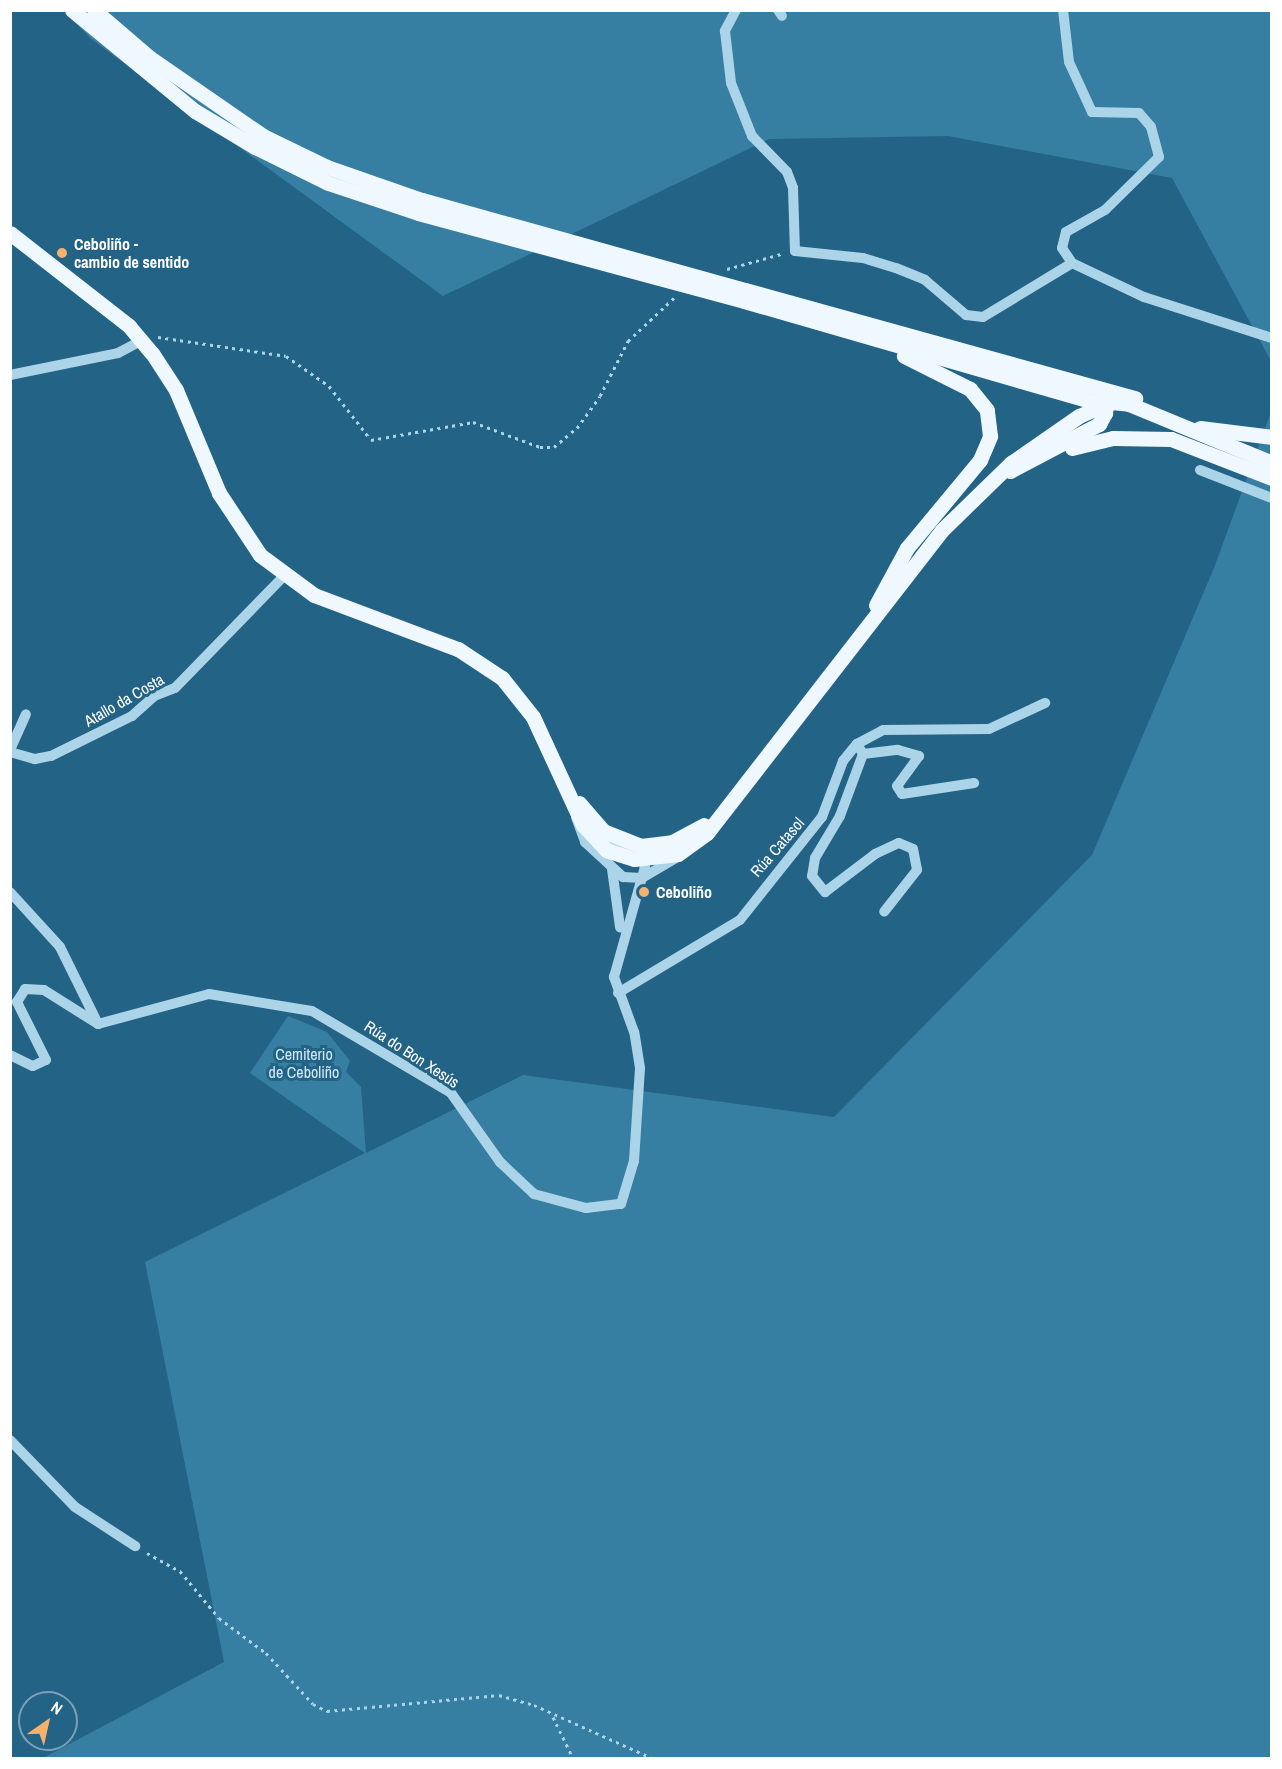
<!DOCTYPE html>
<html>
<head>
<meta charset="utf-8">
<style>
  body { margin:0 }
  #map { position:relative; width:1282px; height:1769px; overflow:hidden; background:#236386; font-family:"Archivo Narrow",sans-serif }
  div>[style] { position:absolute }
  .green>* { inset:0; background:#377ea3 }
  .path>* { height:3px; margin-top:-1.5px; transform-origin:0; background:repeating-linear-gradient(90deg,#acd4e9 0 3px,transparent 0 7.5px) }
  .minor>* { height:10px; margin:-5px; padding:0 5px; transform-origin:5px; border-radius:5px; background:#acd4e9 }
  .major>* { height:15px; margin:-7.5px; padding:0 7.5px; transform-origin:7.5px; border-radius:7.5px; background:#eff8fe }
  .major-bridge>* { height:15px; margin:-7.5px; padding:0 7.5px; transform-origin:7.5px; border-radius:7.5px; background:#eff8fe }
  .dots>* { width:16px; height:16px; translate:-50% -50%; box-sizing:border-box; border:3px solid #236386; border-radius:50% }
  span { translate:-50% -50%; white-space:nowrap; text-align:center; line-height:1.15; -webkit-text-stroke:6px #236386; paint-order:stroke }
  .poi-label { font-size:16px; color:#fff; font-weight:700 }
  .left { translate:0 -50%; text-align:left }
  .street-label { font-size:16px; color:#fff }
  .park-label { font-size:16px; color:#d1eaf7 }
  .frame { position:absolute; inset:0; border:12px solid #fff; pointer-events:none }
  .north { position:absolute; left:18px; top:1691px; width:60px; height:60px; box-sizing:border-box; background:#236386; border:2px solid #7ba1b6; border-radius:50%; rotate:34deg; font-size:16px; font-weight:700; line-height:24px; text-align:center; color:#fff }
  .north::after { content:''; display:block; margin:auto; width:21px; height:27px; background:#f5b26f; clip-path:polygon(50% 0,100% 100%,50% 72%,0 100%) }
</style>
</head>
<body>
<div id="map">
  <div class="green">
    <i style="clip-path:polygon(65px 11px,1271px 11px,1271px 361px,1172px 178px,948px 136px,769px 139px,443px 296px,91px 39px)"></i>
    <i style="clip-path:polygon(1271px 412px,1271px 1758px,43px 1758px,224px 1662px,145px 1262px,365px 1153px,250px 1073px,288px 1016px,327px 1032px,350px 1061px,346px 1072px,361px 1087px,366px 1153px,523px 1075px,834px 1117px,1092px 855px,1214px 568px)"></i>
  </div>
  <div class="path">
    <i style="left:727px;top:269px;width:56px;rotate:-15.5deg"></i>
    <i style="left:158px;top:337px;width:129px;rotate:8.4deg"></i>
    <i style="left:286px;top:356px;width:52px;rotate:34.9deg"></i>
    <i style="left:329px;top:386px;width:68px;rotate:52.1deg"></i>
    <i style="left:371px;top:440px;width:104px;rotate:-10deg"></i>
    <i style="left:473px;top:422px;width:72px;rotate:20.5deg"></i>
    <i style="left:540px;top:447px;width:14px"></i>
    <i style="left:554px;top:447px;width:30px;rotate:-40deg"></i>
    <i style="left:577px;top:428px;width:39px;rotate:-54deg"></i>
    <i style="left:600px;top:396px;width:62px;rotate:-63deg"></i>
    <i style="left:628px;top:341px;width:63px;rotate:-43.1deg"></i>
    <i style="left:147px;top:1553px;width:38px;rotate:29deg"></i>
    <i style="left:180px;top:1571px;width:61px;rotate:50.3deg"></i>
    <i style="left:219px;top:1618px;width:59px;rotate:36.7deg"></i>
    <i style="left:266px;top:1653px;width:69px;rotate:47.3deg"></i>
    <i style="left:313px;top:1704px;width:16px;rotate:27deg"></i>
    <i style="left:327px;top:1711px;width:173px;rotate:-5.3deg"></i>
    <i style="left:499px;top:1695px;width:36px;rotate:16deg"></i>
    <i style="left:534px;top:1705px;width:129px;rotate:24.2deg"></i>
    <i style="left:553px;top:1717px;width:46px;rotate:64deg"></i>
  </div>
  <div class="minor">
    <i style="left:736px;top:10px;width:24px;rotate:118deg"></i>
    <i style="left:725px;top:31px;width:52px;rotate:83.4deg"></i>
    <i style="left:731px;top:83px;width:57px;rotate:68.4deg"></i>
    <i style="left:752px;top:136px;width:50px;rotate:45.8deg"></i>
    <i style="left:787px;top:172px;width:17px;rotate:69deg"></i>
    <i style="left:793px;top:188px;width:63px;rotate:88.2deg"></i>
    <i style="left:795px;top:251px;width:68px;rotate:5.9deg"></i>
    <i style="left:863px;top:258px;width:34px;rotate:17deg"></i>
    <i style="left:896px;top:268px;width:31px;rotate:22deg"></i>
    <i style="left:925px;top:280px;width:54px;rotate:40.5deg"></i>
    <i style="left:966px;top:315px;width:17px;rotate:7deg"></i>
    <i style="left:983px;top:317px;width:104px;rotate:-31.2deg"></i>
    <i style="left:1072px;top:263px;width:80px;rotate:25.3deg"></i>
    <i style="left:1144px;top:297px;width:134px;rotate:17.8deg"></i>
    <i style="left:778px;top:10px;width:7px;rotate:56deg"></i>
    <i style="left:1063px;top:10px;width:52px;rotate:83.4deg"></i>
    <i style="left:1069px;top:62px;width:55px;rotate:65.3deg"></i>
    <i style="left:1092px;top:112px;width:47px;rotate:1.2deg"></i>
    <i style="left:1139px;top:113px;width:18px;rotate:49deg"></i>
    <i style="left:1151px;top:127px;width:31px;rotate:75deg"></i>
    <i style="left:1159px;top:157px;width:76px;rotate:135.5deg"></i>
    <i style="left:1105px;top:210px;width:45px;rotate:150.6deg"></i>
    <i style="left:1066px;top:232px;width:16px;rotate:104deg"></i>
    <i style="left:1062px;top:248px;width:18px;rotate:56deg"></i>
    <i style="left:10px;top:375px;width:110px;rotate:-11.5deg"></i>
    <i style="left:118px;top:353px;width:26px;rotate:-28deg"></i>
    <i style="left:1200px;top:470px;width:77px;rotate:21.3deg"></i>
    <i style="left:857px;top:744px;width:12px;rotate:59deg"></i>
    <i style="left:863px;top:754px;width:66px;rotate:110.4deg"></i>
    <i style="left:840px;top:816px;width:49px;rotate:120.8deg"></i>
    <i style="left:815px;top:858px;width:18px;rotate:99deg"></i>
    <i style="left:812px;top:876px;width:21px;rotate:51deg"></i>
    <i style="left:825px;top:892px;width:63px;rotate:-37.2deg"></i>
    <i style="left:875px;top:854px;width:26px;rotate:-25deg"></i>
    <i style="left:899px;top:843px;width:15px;rotate:23deg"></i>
    <i style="left:913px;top:849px;width:21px;rotate:79deg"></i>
    <i style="left:917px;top:870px;width:53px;rotate:128.2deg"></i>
    <i style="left:10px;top:750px;width:39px;rotate:-66deg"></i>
    <i style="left:10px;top:752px;width:26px;rotate:16deg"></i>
    <i style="left:35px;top:759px;width:16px;rotate:-11deg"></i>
    <i style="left:51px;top:756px;width:90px;rotate:-26.3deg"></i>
    <i style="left:132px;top:716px;width:30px;rotate:-42deg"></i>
    <i style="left:154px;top:696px;width:22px;rotate:-21deg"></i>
    <i style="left:175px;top:688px;width:155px;rotate:-45.8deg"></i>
    <i style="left:863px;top:754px;width:35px;rotate:-7deg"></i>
    <i style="left:898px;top:750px;width:22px;rotate:16deg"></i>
    <i style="left:919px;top:756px;width:37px;rotate:126deg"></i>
    <i style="left:897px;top:786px;width:9px;rotate:58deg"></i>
    <i style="left:902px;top:794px;width:73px;rotate:-8.7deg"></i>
    <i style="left:576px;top:817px;width:27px;rotate:70deg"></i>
    <i style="left:585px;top:842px;width:52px;rotate:42.6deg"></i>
    <i style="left:623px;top:877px;width:19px;rotate:3deg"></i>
    <i style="left:642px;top:878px;width:45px;rotate:-30.5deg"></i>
    <i style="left:612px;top:869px;width:59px;rotate:82.1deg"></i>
    <i style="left:10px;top:892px;width:74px;rotate:47.7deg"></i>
    <i style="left:60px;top:947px;width:86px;rotate:63.7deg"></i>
    <i style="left:618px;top:993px;width:142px;rotate:-30.9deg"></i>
    <i style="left:740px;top:920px;width:132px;rotate:-51.5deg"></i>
    <i style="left:822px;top:817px;width:60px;rotate:-69.4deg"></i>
    <i style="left:843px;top:761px;width:22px;rotate:-51deg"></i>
    <i style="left:857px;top:744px;width:30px;rotate:-28deg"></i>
    <i style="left:883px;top:730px;width:106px;rotate:-0.5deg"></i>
    <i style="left:989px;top:729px;width:62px;rotate:-24.9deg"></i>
    <i style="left:98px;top:1024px;width:115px;rotate:-15.1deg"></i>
    <i style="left:209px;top:994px;width:104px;rotate:9.4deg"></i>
    <i style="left:312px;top:1011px;width:161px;rotate:30.5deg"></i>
    <i style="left:451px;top:1093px;width:85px;rotate:54.6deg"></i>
    <i style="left:500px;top:1162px;width:47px;rotate:43.3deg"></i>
    <i style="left:534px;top:1194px;width:54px;rotate:15.1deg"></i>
    <i style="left:586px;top:1208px;width:35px;rotate:-7deg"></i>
    <i style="left:621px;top:1204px;width:45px;rotate:-73.2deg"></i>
    <i style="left:634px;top:1161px;width:93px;rotate:-86.3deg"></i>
    <i style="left:640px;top:1068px;width:36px;rotate:-99deg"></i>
    <i style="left:634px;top:1032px;width:59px;rotate:-110deg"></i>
    <i style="left:614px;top:977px;width:114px;rotate:-74.3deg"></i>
    <i style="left:645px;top:867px;width:14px;rotate:-115deg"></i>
    <i style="left:639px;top:854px;width:27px;rotate:-158deg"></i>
    <i style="left:614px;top:844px;width:15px;rotate:-132deg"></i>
    <i style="left:10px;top:1055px;width:25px;rotate:26deg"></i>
    <i style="left:33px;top:1066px;width:14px;rotate:-25deg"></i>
    <i style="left:46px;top:1060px;width:65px;rotate:-116.6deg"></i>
    <i style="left:17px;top:1002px;width:15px;rotate:-58deg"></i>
    <i style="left:25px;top:989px;width:19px;rotate:3deg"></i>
    <i style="left:44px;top:990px;width:64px;rotate:32.2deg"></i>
    <i style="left:10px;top:1440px;width:93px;rotate:45.9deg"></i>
    <i style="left:75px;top:1507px;width:72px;rotate:33deg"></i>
  </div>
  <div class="major">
    <i style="left:72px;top:10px;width:159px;rotate:39.4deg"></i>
    <i style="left:195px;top:111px;width:70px;rotate:31deg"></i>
    <i style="left:255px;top:147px;width:81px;rotate:26.3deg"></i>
    <i style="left:328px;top:183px;width:95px;rotate:18.4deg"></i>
    <i style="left:94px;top:10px;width:74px;rotate:40.6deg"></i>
    <i style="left:150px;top:58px;width:137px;rotate:34.6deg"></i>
    <i style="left:263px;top:136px;width:71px;rotate:25.8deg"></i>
    <i style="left:327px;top:167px;width:101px;rotate:19.2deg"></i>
    <i style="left:10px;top:233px;width:151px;rotate:38deg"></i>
    <i style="left:129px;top:326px;width:35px;rotate:50deg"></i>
    <i style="left:152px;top:353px;width:44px;rotate:57deg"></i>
    <i style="left:176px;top:390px;width:112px;rotate:67.3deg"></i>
    <i style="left:219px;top:493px;width:74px;rotate:56.5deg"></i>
    <i style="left:260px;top:555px;width:67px;rotate:36.5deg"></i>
    <i style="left:314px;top:595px;width:154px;rotate:20.6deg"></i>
    <i style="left:458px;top:649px;width:53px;rotate:33.4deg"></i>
    <i style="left:502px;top:678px;width:50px;rotate:51.5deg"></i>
    <i style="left:533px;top:717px;width:119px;rotate:65.2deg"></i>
    <i style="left:583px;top:825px;width:34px;rotate:47deg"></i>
    <i style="left:606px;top:850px;width:29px;rotate:18deg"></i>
    <i style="left:634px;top:859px;width:44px;rotate:-6.5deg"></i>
    <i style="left:678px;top:854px;width:36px;rotate:-36deg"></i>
    <i style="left:707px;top:833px;width:383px;rotate:-52.2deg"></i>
    <i style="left:942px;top:530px;width:96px;rotate:-44.2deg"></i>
    <i style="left:1011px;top:463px;width:83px;rotate:-34.7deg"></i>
    <i style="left:1079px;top:416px;width:35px;rotate:-24deg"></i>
    <i style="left:1111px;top:402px;width:18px;rotate:6deg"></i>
    <i style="left:1129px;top:404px;width:155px;rotate:22.4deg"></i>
    <i style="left:745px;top:290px;width:405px;rotate:15.5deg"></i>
    <i style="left:744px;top:301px;width:378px;rotate:16.1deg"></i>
    <i style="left:1200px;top:428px;width:73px;rotate:7.1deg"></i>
    <i style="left:1072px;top:448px;width:42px;rotate:-13.7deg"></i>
    <i style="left:1113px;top:438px;width:58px;rotate:1deg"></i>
    <i style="left:1171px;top:439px;width:108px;rotate:21.1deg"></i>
    <i style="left:1010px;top:471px;width:101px;rotate:-27.8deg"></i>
    <i style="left:1099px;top:424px;width:13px;rotate:-61deg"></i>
    <i style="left:1105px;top:413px;width:15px;rotate:-118deg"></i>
    <i style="left:876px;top:605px;width:65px;rotate:-61.5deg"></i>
    <i style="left:907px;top:548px;width:114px;rotate:-50.3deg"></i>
    <i style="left:980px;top:460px;width:26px;rotate:-67deg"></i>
    <i style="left:990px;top:436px;width:26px;rotate:-97deg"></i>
    <i style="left:987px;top:410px;width:27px;rotate:-129deg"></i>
    <i style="left:970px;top:389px;width:74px;rotate:-153.4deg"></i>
    <i style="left:579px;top:803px;width:37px;rotate:49deg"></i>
    <i style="left:603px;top:831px;width:41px;rotate:21.5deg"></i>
    <i style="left:641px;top:846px;width:31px;rotate:-7deg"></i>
    <i style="left:672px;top:842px;width:36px;rotate:-28deg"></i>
  </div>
  <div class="major-bridge">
    <i style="left:422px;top:200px;width:335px;rotate:15.6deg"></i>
    <i style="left:418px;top:213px;width:338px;rotate:15.1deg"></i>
  </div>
  <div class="dots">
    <i style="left:62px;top:253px;background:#f5b26f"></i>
    <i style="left:644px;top:892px;background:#f5b26f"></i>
  </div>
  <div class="poi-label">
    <span class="left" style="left:74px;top:253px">Ceboliño -<br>cambio de sentido</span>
    <span class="left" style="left:656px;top:892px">Ceboliño</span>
  </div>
  <div class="street-label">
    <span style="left:124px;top:700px;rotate:-30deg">Atallo da Costa</span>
    <span style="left:777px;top:847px;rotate:-49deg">Rúa Catasol</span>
    <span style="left:412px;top:1054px;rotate:33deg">Rúa do Bon Xesús</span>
  </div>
  <div class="park-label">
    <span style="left:304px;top:1063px">Cemiterio<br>de Ceboliño</span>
  </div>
  <div class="frame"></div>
  <div class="north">N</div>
</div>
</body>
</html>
